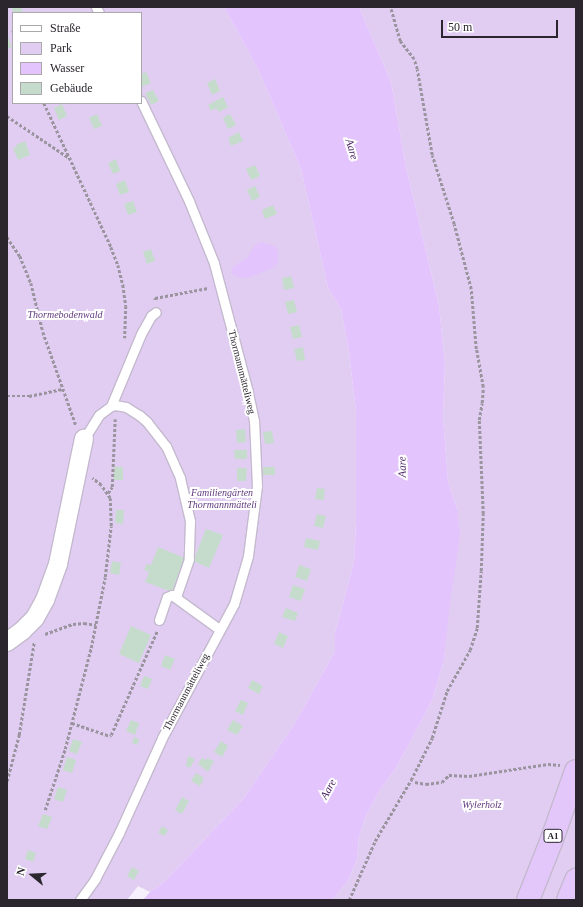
<!DOCTYPE html>
<html>
<head>
<meta charset="utf-8">
<style>
  body { margin:0 }
  #map { position:relative; width:583px; height:907px; overflow:hidden; background:#f6effc; font-family:"Times New Roman",serif }
  div>[style] { position:absolute }
  .green>* { inset:0; background:#e1cdf2 }
  .water>* { inset:0; background:#e3c4fd }
  .building>* { inset:0; background:#c5dccd }
  .path>* { height:2.5px; margin-top:-1.25px; transform-origin:0; background:repeating-linear-gradient(90deg,#9a949f 0 3px,transparent 0 5px) }
  .roads { filter:drop-shadow(1px 0 #c4b9ce) drop-shadow(-1px 0 #c4b9ce) drop-shadow(0 1px #c4b9ce) drop-shadow(0 -1px #c4b9ce) }
  .lane>* { height:9px; margin:-4.5px; padding:0 4.5px; transform-origin:4.5px; border-radius:4.5px; background:#fff }
  .street>* { height:18px; margin:-9px; padding:0 9px; transform-origin:9px; border-radius:9px; background:#fff }
  .highway>* { height:22px; margin:-11px; padding:0 11px; transform-origin:11px; border-radius:11px; background:#e3c7fa }
  span { translate:-50% -50%; white-space:nowrap; text-align:center; line-height:1.15; -webkit-text-stroke:4px #fff; paint-order:stroke }
  .shield-label span { padding:1px 3px; background:#fff; border:1px solid; border-radius:3px; -webkit-text-stroke-width:0 }
  .shield-label { font-size:9px; color:#2b262e; font-weight:700 }
  .park-label { font-size:10px; color:#613a7e; font-style:italic }
  .street-label { font-size:10px; color:#2b262e }
  .water-label { font-size:11px; color:#461f60; font-style:italic }
  .frame { position:absolute; inset:0; border:8px solid #2b262e; pointer-events:none }
  .legend { position:absolute; left:12px; top:12px; width:130px; height:92px; box-sizing:border-box; background:#fff; border:1px solid #aaa8ab; margin:0; padding:5px 7px; list-style:none; font-size:12px; color:#2b262e }
  .legend li { display:flex; align-items:center; gap:8px; height:20px }
  .legend b { width:20px; border:1px solid #aaa8ab }
  .north { position:absolute; left:12px; top:855px; width:40px; height:40px; -webkit-text-stroke:3px #fff; paint-order:stroke; rotate:288deg; font-size:11px; font-weight:700; line-height:16px; text-align:center; color:#2b262e }
  .north::after { content:''; display:block; margin:auto; width:14px; height:18px; background:#2b262e; clip-path:polygon(50% 0,100% 100%,50% 72%,0 100%) }
  .scale { position:absolute; left:441px; top:20px; width:117px; height:18px; box-sizing:border-box; border:2px solid #2b262e; border-top:0; padding-left:5px; font-size:12px; line-height:14px; white-space:nowrap; color:#2b262e; -webkit-text-stroke:3px #fff; paint-order:stroke }
</style>
</head>
<body>
<div id="map">
  <div class="green">
    <i style="clip-path:polygon(evenodd,7px 7px,224px 7px,258px 69px,301px 169px,328px 288px,341px 309px,349px 352px,356px 412px,356px 521px,354px 562px,335px 633px,335px 651px,295px 723px,243px 799px,165px 881px,150px 892px,138px 886px,127px 900px,7px 900px,7px 7px,13px 13px,141px 13px,141px 103px,13px 103px,13px 13px)"></i>
    <i style="clip-path:polygon(359px 7px,576px 7px,576px 900px,332px 900px,348px 881px,357px 859px,359px 837px,365px 818px,380px 790px,396px 768px,432px 701px,444px 660px,457px 509px,448px 481px,443px 417px,445px 364px,439px 306px,406px 167px,391px 82px)"></i>
  </div>
  <div class="water">
    <i style="clip-path:polygon(224px 7px,359px 7px,391px 82px,406px 167px,439px 306px,445px 364px,443px 417px,448px 481px,457px 509px,460px 535px,450px 603px,444px 660px,432px 701px,396px 768px,380px 790px,365px 818px,359px 837px,357px 859px,348px 881px,332px 900px,143px 900px,150px 892px,165px 881px,243px 799px,295px 723px,335px 651px,335px 633px,354px 562px,356px 521px,356px 412px,349px 352px,341px 309px,328px 288px,301px 169px,258px 69px)"></i>
    <i style="clip-path:polygon(261px 242px,275px 246px,278px 251px,278px 263px,273px 268px,251px 277px,242px 278px,233px 275px,231px 270px,234px 266px,248px 257px,254px 246px)"></i>
  </div>
  <div class="building">
    <i style="clip-path:polygon(11px 7px,21px 7px,23px 11px,14px 13px)"></i>
    <i style="clip-path:polygon(7px 35px,12px 47px,7px 49px)"></i>
    <i style="clip-path:polygon(146px 72px,151px 83px,142px 87px,141px 74px)"></i>
    <i style="clip-path:polygon(215px 79px,220px 91px,212px 95px,207px 83px)"></i>
    <i style="clip-path:polygon(153px 90px,159px 101px,151px 105px,145px 93px)"></i>
    <i style="clip-path:polygon(223px 97px,228px 107px,219px 112px,216px 108px,211px 111px,208px 105px)"></i>
    <i style="clip-path:polygon(62px 104px,67px 116px,59px 120px,54px 108px)"></i>
    <i style="clip-path:polygon(97px 114px,102px 126px,94px 129px,89px 118px)"></i>
    <i style="clip-path:polygon(230px 114px,236px 125px,228px 129px,223px 118px)"></i>
    <i style="clip-path:polygon(239px 132px,243px 141px,231px 146px,228px 138px)"></i>
    <i style="clip-path:polygon(25px 141px,30px 155px,18px 160px,13px 148px,17px 147px,16px 145px)"></i>
    <i style="clip-path:polygon(116px 159px,120px 171px,113px 174px,108px 163px)"></i>
    <i style="clip-path:polygon(255px 165px,260px 176px,251px 180px,246px 169px)"></i>
    <i style="clip-path:polygon(125px 180px,129px 192px,120px 195px,116px 184px)"></i>
    <i style="clip-path:polygon(255px 186px,260px 197px,252px 201px,247px 190px)"></i>
    <i style="clip-path:polygon(133px 201px,137px 212px,128px 215px,124px 204px)"></i>
    <i style="clip-path:polygon(273px 205px,277px 214px,265px 219px,262px 210px)"></i>
    <i style="clip-path:polygon(151px 249px,155px 261px,147px 264px,143px 252px)"></i>
    <i style="clip-path:polygon(291px 276px,294px 288px,284px 290px,282px 278px)"></i>
    <i style="clip-path:polygon(294px 300px,297px 312px,288px 314px,285px 302px)"></i>
    <i style="clip-path:polygon(299px 325px,302px 337px,293px 339px,290px 327px)"></i>
    <i style="clip-path:polygon(303px 347px,305px 360px,297px 361px,294px 349px)"></i>
    <i style="clip-path:polygon(245px 429px,246px 442px,237px 443px,236px 430px)"></i>
    <i style="clip-path:polygon(272px 431px,274px 443px,265px 444px,263px 432px)"></i>
    <i style="clip-path:polygon(234px 450px,247px 450px,247px 459px,235px 459px)"></i>
    <i style="clip-path:polygon(114px 467px,123px 467px,123px 480px,114px 480px)"></i>
    <i style="clip-path:polygon(263px 467px,275px 467px,275px 475px,263px 475px)"></i>
    <i style="clip-path:polygon(237px 468px,247px 468px,246px 481px,237px 481px)"></i>
    <i style="clip-path:polygon(317px 488px,325px 489px,324px 500px,315px 499px)"></i>
    <i style="clip-path:polygon(116px 510px,124px 510px,123px 524px,115px 523px)"></i>
    <i style="clip-path:polygon(317px 514px,326px 516px,323px 528px,314px 526px)"></i>
    <i style="clip-path:polygon(206px 529px,223px 535px,209px 568px,193px 561px)"></i>
    <i style="clip-path:polygon(306px 538px,320px 541px,318px 550px,304px 547px)"></i>
    <i style="clip-path:polygon(158px 547px,185px 558px,172px 592px,145px 582px,149px 572px,144px 570px,147px 564px,151px 565px)"></i>
    <i style="clip-path:polygon(112px 561px,121px 563px,119px 575px,110px 573px)"></i>
    <i style="clip-path:polygon(299px 565px,311px 569px,307px 581px,295px 577px)"></i>
    <i style="clip-path:polygon(293px 585px,305px 589px,301px 601px,289px 597px)"></i>
    <i style="clip-path:polygon(286px 608px,298px 613px,295px 621px,282px 617px)"></i>
    <i style="clip-path:polygon(131px 626px,151px 635px,139px 663px,119px 654px)"></i>
    <i style="clip-path:polygon(279px 632px,288px 636px,283px 648px,274px 644px)"></i>
    <i style="clip-path:polygon(165px 655px,175px 659px,170px 670px,161px 666px)"></i>
    <i style="clip-path:polygon(144px 676px,152px 679px,148px 689px,140px 686px)"></i>
    <i style="clip-path:polygon(252px 680px,263px 686px,259px 694px,248px 688px)"></i>
    <i style="clip-path:polygon(241px 700px,248px 703px,243px 715px,235px 711px)"></i>
    <i style="clip-path:polygon(131px 720px,139px 723px,135px 735px,126px 731px)"></i>
    <i style="clip-path:polygon(233px 720px,243px 726px,237px 735px,227px 730px)"></i>
    <i style="clip-path:polygon(134px 737px,139px 739px,137px 745px,132px 743px)"></i>
    <i style="clip-path:polygon(73px 739px,82px 742px,77px 754px,69px 751px)"></i>
    <i style="clip-path:polygon(221px 741px,228px 746px,222px 757px,214px 752px)"></i>
    <i style="clip-path:polygon(188px 756px,195px 759px,190px 768px,186px 766px)"></i>
    <i style="clip-path:polygon(67px 757px,76px 760px,72px 773px,63px 770px)"></i>
    <i style="clip-path:polygon(202px 758px,206px 760px,207px 758px,214px 761px,208px 772px,198px 764px)"></i>
    <i style="clip-path:polygon(196px 773px,204px 778px,200px 786px,191px 781px)"></i>
    <i style="clip-path:polygon(58px 787px,67px 790px,63px 802px,54px 799px)"></i>
    <i style="clip-path:polygon(182px 797px,189px 801px,182px 814px,175px 810px)"></i>
    <i style="clip-path:polygon(43px 814px,52px 817px,47px 829px,38px 826px)"></i>
    <i style="clip-path:polygon(162px 826px,168px 830px,165px 836px,158px 833px)"></i>
    <i style="clip-path:polygon(28px 850px,36px 853px,33px 862px,25px 859px)"></i>
    <i style="clip-path:polygon(132px 867px,139px 871px,134px 880px,127px 876px)"></i>
  </div>
  <div class="path">
    <i style="left:13px;top:31px;width:1px;rotate:90deg"></i>
    <i style="left:44px;top:103px;width:159px;rotate:65deg"></i>
    <i style="left:111px;top:247px;width:19px;rotate:69deg"></i>
    <i style="left:118px;top:265px;width:21px;rotate:76deg"></i>
    <i style="left:123px;top:285px;width:21px;rotate:82deg"></i>
    <i style="left:126px;top:306px;width:32px;rotate:92deg"></i>
    <i style="left:7px;top:116px;width:77px;rotate:33.9deg"></i>
    <i style="left:7px;top:237px;width:23px;rotate:56deg"></i>
    <i style="left:20px;top:256px;width:29px;rotate:68deg"></i>
    <i style="left:31px;top:283px;width:50px;rotate:76.2deg"></i>
    <i style="left:43px;top:332px;width:99px;rotate:70.5deg"></i>
    <i style="left:155px;top:300px;width:2px;rotate:-90deg"></i>
    <i style="left:155px;top:298px;width:54px;rotate:-10.7deg"></i>
    <i style="left:7px;top:396px;width:22px"></i>
    <i style="left:29px;top:396px;width:34px;rotate:-12deg"></i>
    <i style="left:108px;top:493px;width:7px;rotate:-56deg"></i>
    <i style="left:112px;top:487px;width:68px;rotate:-87.5deg"></i>
    <i style="left:45px;top:634px;width:30px;rotate:-20deg"></i>
    <i style="left:73px;top:624px;width:11px;rotate:-5deg"></i>
    <i style="left:84px;top:623px;width:12px;rotate:9deg"></i>
    <i style="left:72px;top:723px;width:40px;rotate:18.9deg"></i>
    <i style="left:110px;top:736px;width:1px;rotate:-45deg"></i>
    <i style="left:111px;top:735px;width:114px;rotate:-66.1deg"></i>
    <i style="left:7px;top:781px;width:48px;rotate:-75.4deg"></i>
    <i style="left:19px;top:735px;width:94px;rotate:-80.8deg"></i>
    <i style="left:415px;top:782px;width:11px;rotate:10deg"></i>
    <i style="left:426px;top:784px;width:16px;rotate:-7deg"></i>
    <i style="left:442px;top:782px;width:10px;rotate:-45deg"></i>
    <i style="left:449px;top:775px;width:20px;rotate:3deg"></i>
    <i style="left:469px;top:776px;width:80px;rotate:-8.6deg"></i>
    <i style="left:548px;top:764px;width:12px;rotate:5deg"></i>
    <i style="left:45px;top:810px;width:64px;rotate:-71.8deg"></i>
    <i style="left:65px;top:749px;width:104px;rotate:-75.6deg"></i>
    <i style="left:91px;top:648px;width:72px;rotate:-78.8deg"></i>
    <i style="left:105px;top:577px;width:51px;rotate:-83.3deg"></i>
    <i style="left:111px;top:526px;width:28px;rotate:-92deg"></i>
    <i style="left:110px;top:498px;width:16px;rotate:-125deg"></i>
    <i style="left:101px;top:485px;width:11px;rotate:-142deg"></i>
    <i style="left:349px;top:900px;width:64px;rotate:-66.2deg"></i>
    <i style="left:375px;top:841px;width:71px;rotate:-59.5deg"></i>
    <i style="left:411px;top:780px;width:47px;rotate:-63.4deg"></i>
    <i style="left:432px;top:738px;width:49px;rotate:-72.3deg"></i>
    <i style="left:447px;top:691px;width:47px;rotate:-60.7deg"></i>
    <i style="left:470px;top:650px;width:23px;rotate:-72deg"></i>
    <i style="left:477px;top:628px;width:57px;rotate:-86deg"></i>
    <i style="left:481px;top:571px;width:57px;rotate:-88deg"></i>
    <i style="left:483px;top:514px;width:94px;rotate:-92.4deg"></i>
    <i style="left:479px;top:420px;width:17px;rotate:-80deg"></i>
    <i style="left:482px;top:403px;width:16px;rotate:-86deg"></i>
    <i style="left:483px;top:387px;width:39px;rotate:-100deg"></i>
    <i style="left:476px;top:349px;width:60px;rotate:-94.8deg"></i>
    <i style="left:471px;top:289px;width:67px;rotate:-104.7deg"></i>
    <i style="left:454px;top:224px;width:72px;rotate:-107.7deg"></i>
    <i style="left:432px;top:155px;width:87px;rotate:-99.9deg"></i>
    <i style="left:417px;top:69px;width:10px;rotate:-107deg"></i>
    <i style="left:414px;top:59px;width:23px;rotate:-128deg"></i>
    <i style="left:400px;top:41px;width:35px;rotate:-106deg"></i>
  </div>
  <div class="roads">
    <div class="lane">
      <i style="left:96px;top:7px;width:7px;rotate:63deg"></i>
      <i style="left:111px;top:406px;width:78px;rotate:-67.4deg"></i>
      <i style="left:141px;top:334px;width:21px;rotate:-61deg"></i>
      <i style="left:151px;top:316px;width:6px;rotate:-39deg"></i>
      <i style="left:84px;top:439px;width:28px;rotate:-58deg"></i>
      <i style="left:99px;top:415px;width:15px;rotate:-37deg"></i>
      <i style="left:111px;top:406px;width:4px;rotate:-14deg"></i>
      <i style="left:115px;top:405px;width:11px;rotate:10deg"></i>
      <i style="left:126px;top:407px;width:15px;rotate:32deg"></i>
      <i style="left:139px;top:415px;width:11px;rotate:41deg"></i>
      <i style="left:147px;top:422px;width:31px;rotate:52deg"></i>
      <i style="left:166px;top:446px;width:35px;rotate:66deg"></i>
      <i style="left:180px;top:478px;width:44px;rotate:76.9deg"></i>
      <i style="left:190px;top:521px;width:38px;rotate:92deg"></i>
      <i style="left:189px;top:559px;width:40px;rotate:108.9deg"></i>
      <i style="left:159px;top:620px;width:24px;rotate:-71deg"></i>
      <i style="left:167px;top:597px;width:5px;rotate:-22deg"></i>
      <i style="left:172px;top:595px;width:58px;rotate:35.9deg"></i>
      <i style="left:80px;top:900px;width:26px;rotate:-54deg"></i>
      <i style="left:95px;top:879px;width:52px;rotate:-62.4deg"></i>
      <i style="left:119px;top:833px;width:104px;rotate:-65.6deg"></i>
      <i style="left:162px;top:738px;width:152px;rotate:-61.8deg"></i>
      <i style="left:234px;top:604px;width:50px;rotate:-73.7deg"></i>
      <i style="left:248px;top:556px;width:71px;rotate:-82.7deg"></i>
      <i style="left:257px;top:486px;width:65px;rotate:-92.6deg"></i>
      <i style="left:254px;top:421px;width:30px;rotate:-102deg"></i>
      <i style="left:248px;top:392px;width:133px;rotate:-104.8deg"></i>
      <i style="left:214px;top:263px;width:67px;rotate:-112deg"></i>
      <i style="left:189px;top:201px;width:111px;rotate:-115.6deg"></i>
    </div>
    <div class="street">
      <i style="left:7px;top:642px;width:19px;rotate:-36deg"></i>
      <i style="left:22px;top:631px;width:18px;rotate:-45deg"></i>
      <i style="left:35px;top:618px;width:21px;rotate:-61deg"></i>
      <i style="left:45px;top:600px;width:38px;rotate:-70deg"></i>
      <i style="left:58px;top:564px;width:128px;rotate:-78.3deg"></i>
    </div>
    <div class="highway">
      <i style="left:528px;top:900px;width:62px;rotate:-68.4deg"></i>
      <i style="left:551px;top:842px;width:75px;rotate:-70.6deg"></i>
      <i style="left:568px;top:900px;width:22px;rotate:-68deg"></i>
    </div>
  </div>
  <div class="shield-label">
    <span style="left:553px;top:836px">A1</span>
  </div>
  <div class="park-label">
    <span style="left:65px;top:315px">Thormebodenwald</span>
    <span style="left:222px;top:498px">Familiengärten<br>Thormannmätteli</span>
    <span style="left:482px;top:805px">Wylerholz</span>
  </div>
  <div class="street-label">
    <span style="left:242px;top:372px;rotate:76deg">Thormannmätteliweg</span>
    <span style="left:186px;top:692px;rotate:-62deg">Thormannmätteliweg</span>
  </div>
  <div class="water-label">
    <span style="left:352px;top:149px;rotate:74deg">Aare</span>
    <span style="left:402px;top:467px;rotate:-91deg">Aare</span>
    <span style="left:328px;top:789px;rotate:-61deg">Aare</span>
  </div>
  <div class="frame"></div>
  <ul class="legend">
  <li><b style="height:5px;background:#fff"></b>Straße</li>
  <li><b style="height:11px;background:#e1cdf2"></b>Park</li>
  <li><b style="height:11px;background:#e3c4fd"></b>Wasser</li>
  <li><b style="height:11px;background:#c5dccd"></b>Gebäude</li>
  </ul>
  <div class="north">N</div>
  <div class="scale">50 m</div>
</div>
</body>
</html>
